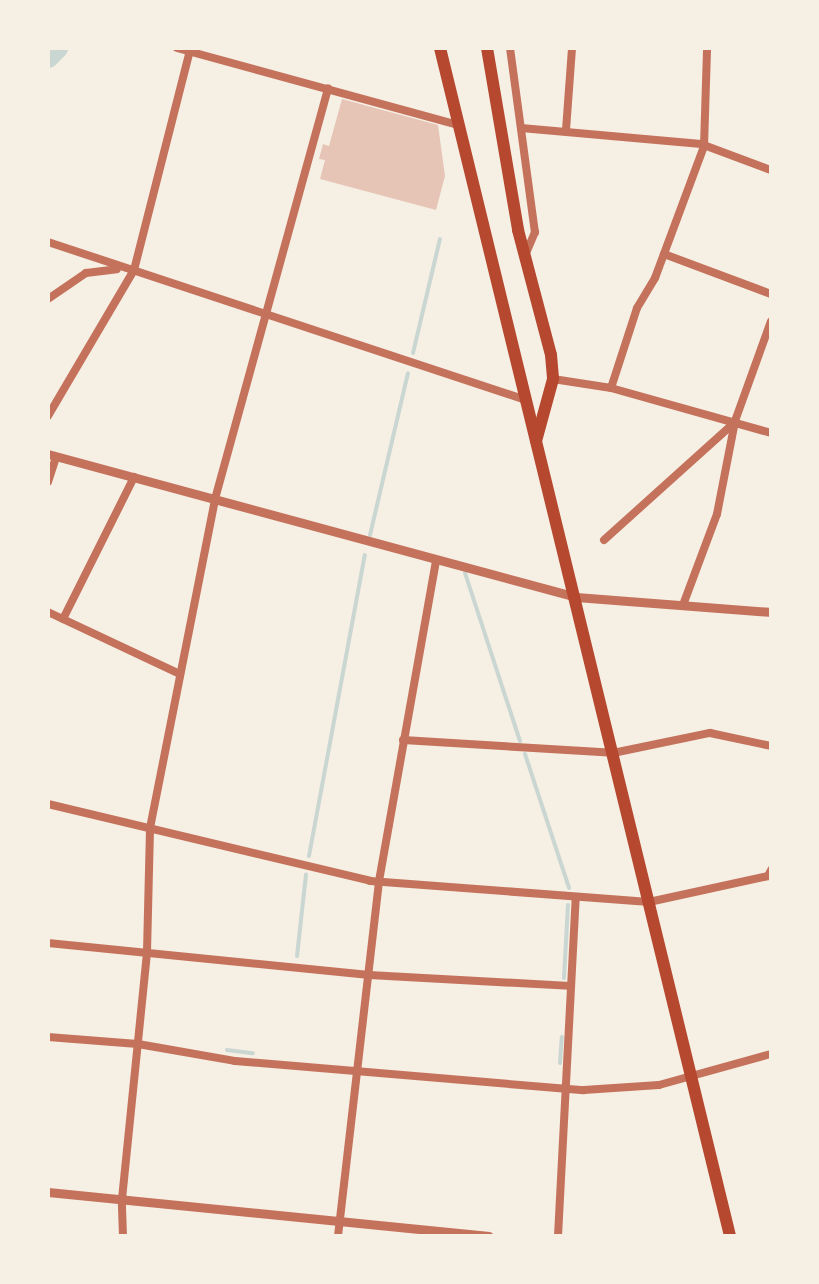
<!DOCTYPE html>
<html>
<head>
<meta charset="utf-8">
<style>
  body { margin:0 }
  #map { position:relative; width:819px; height:1284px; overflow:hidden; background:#f6efe4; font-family:"Nunito Sans",sans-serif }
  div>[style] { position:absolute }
  .stream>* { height:4px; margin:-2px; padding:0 2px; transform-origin:2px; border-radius:2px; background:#c9d6d2 }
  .river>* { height:22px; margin:-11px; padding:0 11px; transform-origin:11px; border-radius:11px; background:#c9d6d2 }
  .building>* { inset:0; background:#e6c5b7 }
  .minor>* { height:8px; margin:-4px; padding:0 4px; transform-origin:4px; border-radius:4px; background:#c5725c }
  .tertiary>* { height:9px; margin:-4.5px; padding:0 4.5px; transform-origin:4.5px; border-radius:4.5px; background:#c5725c }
  .primary>* { height:12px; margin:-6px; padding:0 6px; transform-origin:6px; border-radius:6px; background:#b5482f }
  .trunk>* { height:12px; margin:-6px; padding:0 6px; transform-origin:6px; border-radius:6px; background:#b5482f }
  span { translate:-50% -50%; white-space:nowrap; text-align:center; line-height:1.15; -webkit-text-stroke:8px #f6efe4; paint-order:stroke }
  .frame { position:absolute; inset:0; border:50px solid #f6efe4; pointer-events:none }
</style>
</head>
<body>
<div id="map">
  <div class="stream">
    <i style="left:413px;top:353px;width:117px;rotate:-76.7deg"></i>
    <i style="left:370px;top:535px;width:166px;rotate:-76.8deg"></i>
    <i style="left:465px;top:573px;width:177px;rotate:71.9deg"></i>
    <i style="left:525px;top:754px;width:141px;rotate:71.8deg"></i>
    <i style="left:309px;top:856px;width:306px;rotate:-79.5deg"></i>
    <i style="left:297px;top:956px;width:82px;rotate:-83.7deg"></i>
    <i style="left:564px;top:978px;width:73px;rotate:-86.9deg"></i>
    <i style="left:227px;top:1050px;width:26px;rotate:7deg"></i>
    <i style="left:560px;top:1063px;width:26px;rotate:-86deg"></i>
  </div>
  <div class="river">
    <i style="left:48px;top:57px;width:13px;rotate:-45deg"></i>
  </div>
  <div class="building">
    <i style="clip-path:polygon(342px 99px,438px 125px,445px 176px,436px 210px,320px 179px,325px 160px,319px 159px,323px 144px,329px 146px)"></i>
  </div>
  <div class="minor">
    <i style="left:177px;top:48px;width:292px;rotate:15.3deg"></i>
    <i style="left:510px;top:48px;width:186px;rotate:82.3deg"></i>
    <i style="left:535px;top:232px;width:25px;rotate:113deg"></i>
    <i style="left:521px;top:128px;width:181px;rotate:5.1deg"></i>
    <i style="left:701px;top:144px;width:75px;rotate:20.4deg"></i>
    <i style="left:566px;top:130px;width:82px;rotate:-85.8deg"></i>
    <i style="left:48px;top:242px;width:503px;rotate:18.29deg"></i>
    <i style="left:664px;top:254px;width:114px;rotate:20.5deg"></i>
    <i style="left:48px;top:299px;width:46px;rotate:-34.4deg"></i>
    <i style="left:86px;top:273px;width:31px;rotate:-7deg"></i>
    <i style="left:553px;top:379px;width:59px;rotate:8.8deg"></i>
    <i style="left:611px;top:388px;width:166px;rotate:15.7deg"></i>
    <i style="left:611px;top:388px;width:84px;rotate:-72deg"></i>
    <i style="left:637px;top:308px;width:35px;rotate:-59deg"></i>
    <i style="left:655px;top:278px;width:141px;rotate:-69.6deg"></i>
    <i style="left:704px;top:146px;width:98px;rotate:-88.2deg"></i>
    <i style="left:48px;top:416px;width:169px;rotate:-59.5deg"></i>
    <i style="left:134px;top:270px;width:227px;rotate:-75.7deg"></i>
    <i style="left:48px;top:482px;width:26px;rotate:-72deg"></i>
    <i style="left:604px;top:540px;width:176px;rotate:-42deg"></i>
    <i style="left:683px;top:605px;width:97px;rotate:-69.5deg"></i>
    <i style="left:717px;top:514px;width:95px;rotate:-79deg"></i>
    <i style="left:735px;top:421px;width:106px;rotate:-70.2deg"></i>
    <i style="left:48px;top:612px;width:146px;rotate:25.2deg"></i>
    <i style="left:63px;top:619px;width:159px;rotate:-63.4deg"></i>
    <i style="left:403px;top:740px;width:210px;rotate:3.5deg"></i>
    <i style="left:613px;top:753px;width:99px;rotate:-11.7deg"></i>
    <i style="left:710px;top:733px;width:62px;rotate:12deg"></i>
    <i style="left:48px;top:804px;width:331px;rotate:13.4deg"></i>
    <i style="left:370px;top:881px;width:280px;rotate:4.3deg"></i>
    <i style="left:649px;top:902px;width:122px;rotate:-12.3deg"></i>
    <i style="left:768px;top:876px;width:7px;rotate:-63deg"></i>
    <i style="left:48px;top:943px;width:323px;rotate:5.7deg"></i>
    <i style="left:369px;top:975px;width:201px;rotate:3.1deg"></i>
    <i style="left:48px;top:1037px;width:90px;rotate:4.4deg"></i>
    <i style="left:138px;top:1044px;width:98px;rotate:9.9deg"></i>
    <i style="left:235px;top:1061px;width:350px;rotate:4.8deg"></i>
    <i style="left:584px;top:1090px;width:75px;rotate:-3.8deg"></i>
    <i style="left:659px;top:1085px;width:116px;rotate:-15.5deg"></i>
    <i style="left:123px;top:1236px;width:37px;rotate:-92deg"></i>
    <i style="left:122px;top:1199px;width:248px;rotate:-84.2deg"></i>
    <i style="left:147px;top:952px;width:124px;rotate:-88.6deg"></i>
    <i style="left:150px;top:828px;width:335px;rotate:-78.8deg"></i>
    <i style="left:215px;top:499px;width:426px;rotate:-74.6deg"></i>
    <i style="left:338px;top:1236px;width:357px;rotate:-83.4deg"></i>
    <i style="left:379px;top:881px;width:326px;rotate:-79.9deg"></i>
    <i style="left:558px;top:1236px;width:338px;rotate:-87deg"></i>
  </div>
  <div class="tertiary">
    <i style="left:48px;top:454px;width:547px;rotate:15.15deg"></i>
    <i style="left:576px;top:597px;width:196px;rotate:4.4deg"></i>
    <i style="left:48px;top:1192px;width:443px;rotate:5.7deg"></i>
  </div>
  <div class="primary">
    <i style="left:487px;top:48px;width:185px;rotate:80.3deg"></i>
    <i style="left:518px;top:230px;width:129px;rotate:75.2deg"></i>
    <i style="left:551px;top:355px;width:24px;rotate:85deg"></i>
    <i style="left:553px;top:379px;width:64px;rotate:105.3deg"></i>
  </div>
  <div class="trunk">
    <i style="left:440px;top:48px;width:1223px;rotate:76.28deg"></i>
  </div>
  <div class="frame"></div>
</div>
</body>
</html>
